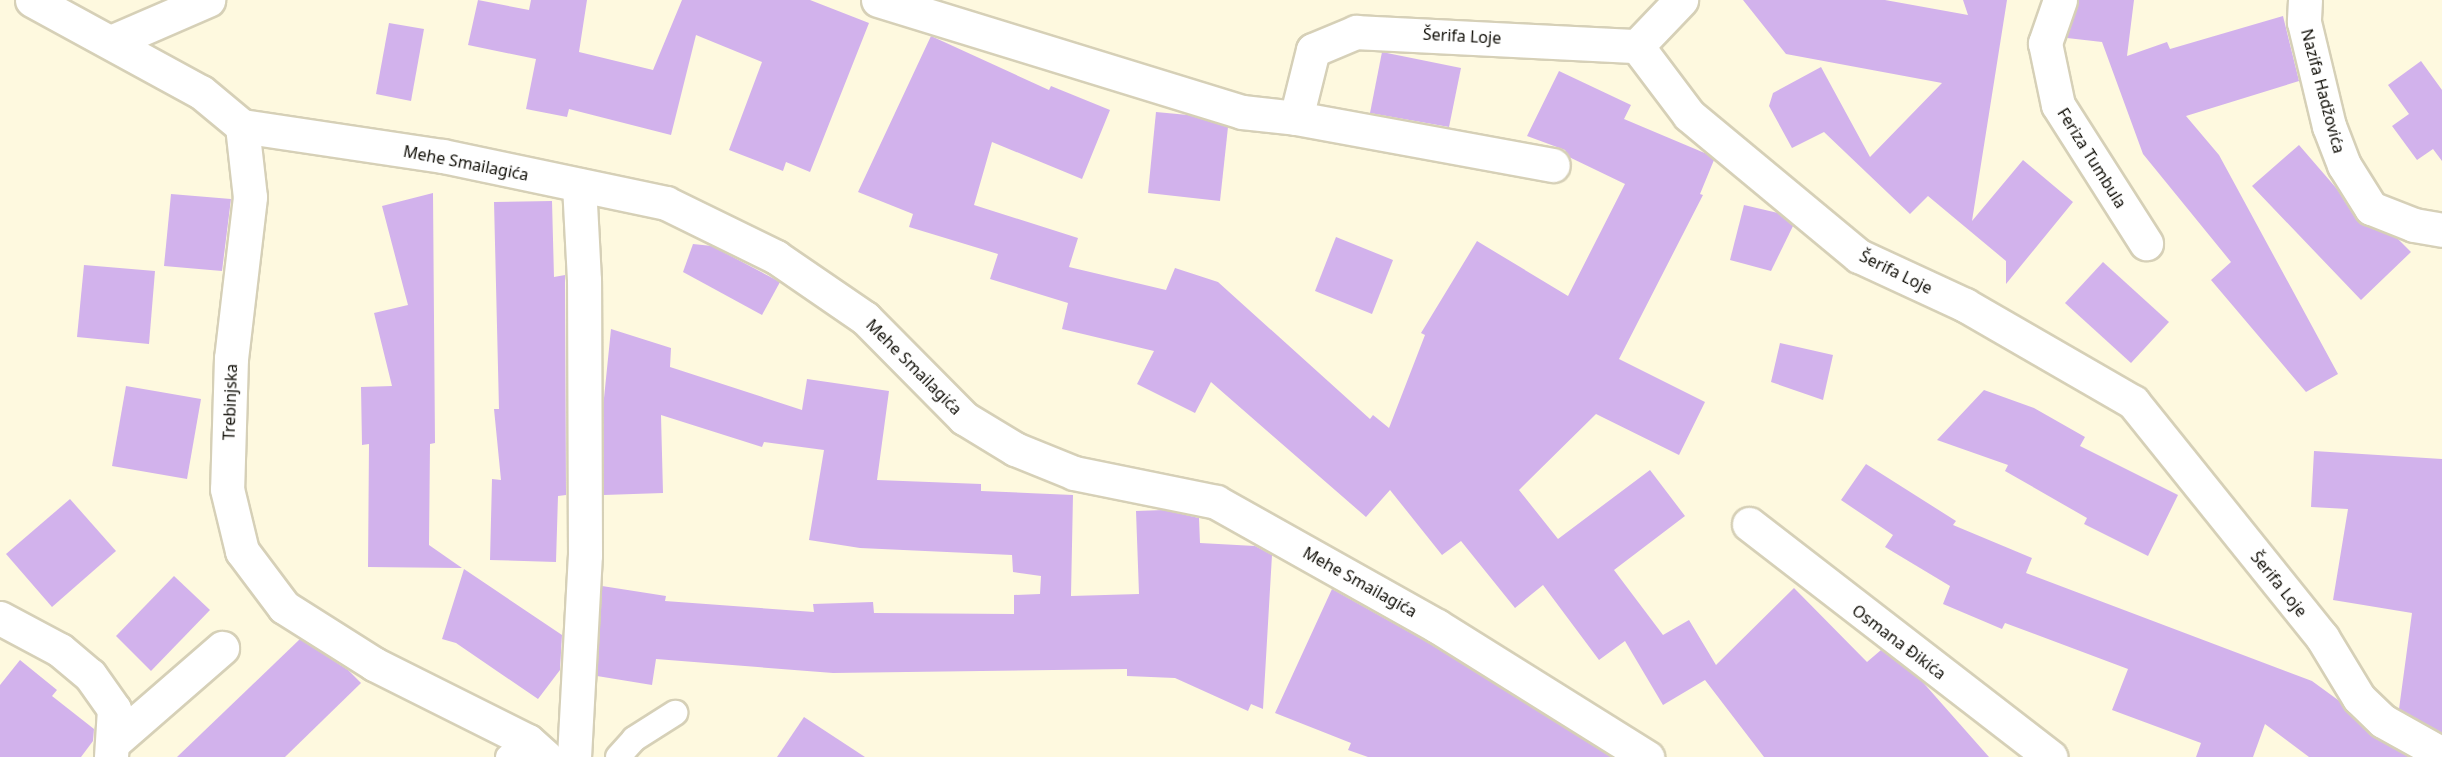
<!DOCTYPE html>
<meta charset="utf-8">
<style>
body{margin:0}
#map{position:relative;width:2442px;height:757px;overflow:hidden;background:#fef9df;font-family:"Noto Sans",sans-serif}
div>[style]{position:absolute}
.building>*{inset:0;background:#d2b2ec}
.roads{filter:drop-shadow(2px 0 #d6d0b7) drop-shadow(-2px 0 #d6d0b7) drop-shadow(0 2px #d6d0b7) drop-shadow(0 -2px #d6d0b7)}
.service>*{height:24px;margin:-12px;padding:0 12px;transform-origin:12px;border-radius:12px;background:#fff}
.minor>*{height:33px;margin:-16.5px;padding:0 16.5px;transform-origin:16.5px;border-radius:16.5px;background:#fff}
span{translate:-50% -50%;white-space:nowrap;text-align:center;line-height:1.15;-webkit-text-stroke:6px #fff;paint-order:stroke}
.street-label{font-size:16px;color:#0f0d06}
</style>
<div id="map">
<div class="building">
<i style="clip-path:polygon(478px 0,529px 10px,531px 0,587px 0,579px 52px,653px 70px,682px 0,810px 0,869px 23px,810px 172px,786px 162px,783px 171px,729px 150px,762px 62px,696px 35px,671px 135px,569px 109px,567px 117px,526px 109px,536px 59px,468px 45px)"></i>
<i style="clip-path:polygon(1743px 0,1885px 0,1968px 15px,1963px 0,2007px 0,1972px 221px,2023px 160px,2073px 202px,2006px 284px,2006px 261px,1928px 196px,1910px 214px,1824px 132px,1792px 148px,1769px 106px,1773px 93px,1821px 67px,1870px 157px,1942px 83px,1786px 54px)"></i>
<i style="clip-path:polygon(2078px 0,2134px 0,2127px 56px,2167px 42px,2170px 49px,2283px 16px,2299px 81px,2186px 116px,2219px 155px,2338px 374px,2306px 392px,2211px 280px,2231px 262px,2143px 154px,2102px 42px,2067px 38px)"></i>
<i style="clip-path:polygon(389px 23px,424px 29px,411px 101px,376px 94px)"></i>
<i style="clip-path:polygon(931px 36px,1049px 90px,1051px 86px,1110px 110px,1082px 179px,992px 142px,974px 205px,1078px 238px,1069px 267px,1166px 290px,1175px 268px,1218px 282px,1370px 419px,1373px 415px,1389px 428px,1425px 335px,1421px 333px,1477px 241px,1568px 296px,1625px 184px,1569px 157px,1565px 150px,1527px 136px,1559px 71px,1631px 105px,1624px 119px,1707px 154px,1714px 160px,1700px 194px,1703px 195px,1619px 359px,1705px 402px,1679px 455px,1596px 414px,1519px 490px,1558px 539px,1650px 470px,1685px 516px,1614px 570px,1663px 635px,1689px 620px,1716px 665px,1794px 588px,1867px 662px,1881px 650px,1920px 679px,1989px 757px,1764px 757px,1705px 680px,1663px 705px,1625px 641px,1599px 660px,1543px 585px,1515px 608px,1461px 541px,1442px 555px,1390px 490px,1366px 517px,1211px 382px,1195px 413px,1137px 384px,1154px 351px,1062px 329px,1068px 303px,990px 279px,998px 254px,909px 227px,913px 214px,858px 192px)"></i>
<i style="clip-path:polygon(1382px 52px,1461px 68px,1449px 127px,1370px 113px)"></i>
<i style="clip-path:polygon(2421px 61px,2442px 90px,2442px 161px,2433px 149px,2417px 160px,2392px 126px,2409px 114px,2388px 85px)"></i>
<i style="clip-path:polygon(1156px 112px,1188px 115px,1228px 127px,1220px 201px,1148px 193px)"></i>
<i style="clip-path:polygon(2299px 145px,2337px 189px,2356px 219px,2397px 238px,2411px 252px,2361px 300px,2252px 186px)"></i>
<i style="clip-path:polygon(433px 193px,435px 443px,430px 444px,429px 545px,462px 568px,368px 567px,369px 444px,362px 445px,361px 387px,392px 386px,374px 313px,408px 305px,382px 206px)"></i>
<i style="clip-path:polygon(171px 194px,231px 199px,222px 271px,164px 266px)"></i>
<i style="clip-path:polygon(552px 201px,554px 277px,565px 275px,565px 281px,566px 495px,558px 496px,556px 562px,490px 560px,492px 479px,501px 480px,494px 409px,499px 409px,494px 202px)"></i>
<i style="clip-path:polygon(1744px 205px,1778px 213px,1793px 226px,1771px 271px,1730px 260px)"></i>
<i style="clip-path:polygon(1336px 237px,1393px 260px,1372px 314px,1315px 291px)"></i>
<i style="clip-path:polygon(693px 244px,712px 246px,780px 282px,762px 315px,683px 272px)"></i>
<i style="clip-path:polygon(2103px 262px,2169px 322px,2131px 363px,2065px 303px)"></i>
<i style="clip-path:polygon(84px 265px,155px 271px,149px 344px,77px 337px)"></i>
<i style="clip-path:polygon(611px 329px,671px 348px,670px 367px,802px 410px,807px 379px,889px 391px,877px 480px,981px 484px,981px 491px,1073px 495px,1071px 596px,1139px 594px,1136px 511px,1164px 510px,1199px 518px,1200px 543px,1255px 546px,1272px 555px,1263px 709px,1251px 704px,1248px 711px,1175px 678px,1127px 676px,1127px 669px,833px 673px,656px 659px,652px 685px,597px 676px,602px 586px,666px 596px,665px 601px,814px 612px,813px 604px,873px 602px,874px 613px,1014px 614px,1014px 595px,1040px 594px,1041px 576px,1013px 572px,1012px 555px,860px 548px,809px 540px,824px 450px,764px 442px,762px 447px,661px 415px,663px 493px,604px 495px,603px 408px)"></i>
<i style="clip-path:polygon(1780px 343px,1833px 355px,1823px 400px,1771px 382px)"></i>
<i style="clip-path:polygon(126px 386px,201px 399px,187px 479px,112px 466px)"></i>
<i style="clip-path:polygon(1984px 390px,2034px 408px,2085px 437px,2080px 446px,2178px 495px,2148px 556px,2084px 524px,2087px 518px,2005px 471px,2008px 465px,1937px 440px)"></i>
<i style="clip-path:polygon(2314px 451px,2442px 459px,2442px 733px,2399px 709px,2412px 613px,2333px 600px,2348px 509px,2311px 507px)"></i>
<i style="clip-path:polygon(1866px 464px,1956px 521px,1953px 525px,2032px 558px,2026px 573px,2312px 681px,2338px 700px,2370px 735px,2409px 757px,2309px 757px,2265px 724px,2253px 757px,2196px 757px,2201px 743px,2112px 710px,2128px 669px,2005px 623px,2002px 629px,1943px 604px,1950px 586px,1885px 547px,1893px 535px,1841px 500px)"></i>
<i style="clip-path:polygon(70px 499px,116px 551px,52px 607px,6px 554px)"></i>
<i style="clip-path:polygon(464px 569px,562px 635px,560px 670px,538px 699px,456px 643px,442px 639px)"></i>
<i style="clip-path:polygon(174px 576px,210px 610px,151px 671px,116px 636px)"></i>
<i style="clip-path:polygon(1332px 589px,1427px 642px,1612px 757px,1368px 757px,1348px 750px,1351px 743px,1275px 713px)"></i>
<i style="clip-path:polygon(300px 639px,348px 670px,361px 683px,285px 757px,177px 757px)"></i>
<i style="clip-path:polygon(20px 660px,57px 690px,52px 696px,94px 729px,93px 741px,81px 757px,0 757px,0 685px)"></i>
<i style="clip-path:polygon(804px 717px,865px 757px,777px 757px)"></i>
</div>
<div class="roads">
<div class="service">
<i style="left:508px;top:757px;width:26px;rotate:-39deg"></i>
<i style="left:618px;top:757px;width:24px;rotate:-48deg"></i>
<i style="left:634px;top:739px;width:49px;rotate:-32.4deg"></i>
</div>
<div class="minor">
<i style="left:32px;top:0;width:192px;rotate:28.6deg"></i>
<i style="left:201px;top:92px;width:53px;rotate:39.7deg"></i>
<i style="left:242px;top:126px;width:71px;rotate:83.6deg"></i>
<i style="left:250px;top:197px;width:162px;rotate:96.7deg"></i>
<i style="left:231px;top:358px;width:131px;rotate:91.7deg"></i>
<i style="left:227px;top:489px;width:64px;rotate:76.4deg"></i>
<i style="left:242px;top:551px;width:70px;rotate:53.1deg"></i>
<i style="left:284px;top:607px;width:107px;rotate:32.3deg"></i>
<i style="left:374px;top:664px;width:172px;rotate:26.6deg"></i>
<i style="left:528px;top:741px;width:24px;rotate:42deg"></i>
<i style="left:878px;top:0;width:381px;rotate:17.1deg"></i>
<i style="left:1242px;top:112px;width:54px;rotate:6.3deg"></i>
<i style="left:1296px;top:118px;width:70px;rotate:-76deg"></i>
<i style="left:1313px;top:50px;width:47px;rotate:-22.7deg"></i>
<i style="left:1356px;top:32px;width:281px;rotate:2.9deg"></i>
<i style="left:1637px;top:46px;width:86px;rotate:53deg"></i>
<i style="left:1689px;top:115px;width:221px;rotate:39.7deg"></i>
<i style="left:1859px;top:256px;width:117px;rotate:24.8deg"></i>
<i style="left:1965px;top:305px;width:194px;rotate:30deg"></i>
<i style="left:2133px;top:402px;width:302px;rotate:51.2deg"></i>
<i style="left:2322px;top:637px;width:71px;rotate:58.8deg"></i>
<i style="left:2359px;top:698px;width:33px;rotate:44deg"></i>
<i style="left:2383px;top:721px;width:68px;rotate:29.2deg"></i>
<i style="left:2060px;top:0;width:46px;rotate:109.2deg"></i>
<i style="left:2045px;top:43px;width:63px;rotate:78.2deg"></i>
<i style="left:2058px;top:105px;width:164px;rotate:57.5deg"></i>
<i style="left:2305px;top:0;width:22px;rotate:93deg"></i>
<i style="left:2304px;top:22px;width:107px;rotate:76.5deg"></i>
<i style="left:2329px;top:126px;width:42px;rotate:69deg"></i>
<i style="left:2344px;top:165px;width:51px;rotate:57.9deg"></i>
<i style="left:2371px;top:208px;width:46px;rotate:21.6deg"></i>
<i style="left:2414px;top:225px;width:28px;rotate:10deg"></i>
<i style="left:111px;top:42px;width:106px;rotate:-23.4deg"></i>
<i style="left:1637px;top:46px;width:64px;rotate:-46.3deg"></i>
<i style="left:1296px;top:118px;width:261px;rotate:10.4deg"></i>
<i style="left:242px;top:126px;width:203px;rotate:8.5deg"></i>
<i style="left:443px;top:156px;width:228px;rotate:11.9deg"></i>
<i style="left:666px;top:203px;width:123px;rotate:26.1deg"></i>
<i style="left:776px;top:257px;width:108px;rotate:34.4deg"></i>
<i style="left:865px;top:318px;width:141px;rotate:45.3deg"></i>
<i style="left:964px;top:418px;width:60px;rotate:31.3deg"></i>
<i style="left:1015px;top:449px;width:64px;rotate:22.1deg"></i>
<i style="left:1074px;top:473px;width:145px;rotate:11.5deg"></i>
<i style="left:1216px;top:502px;width:253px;rotate:29.3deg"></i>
<i style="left:1437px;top:626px;width:248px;rotate:32deg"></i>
<i style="left:1749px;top:524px;width:381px;rotate:37.7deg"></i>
<i style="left:0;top:618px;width:68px;rotate:28.1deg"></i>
<i style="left:60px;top:650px;width:39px;rotate:40deg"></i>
<i style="left:90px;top:675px;width:42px;rotate:54.8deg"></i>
<i style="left:114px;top:709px;width:48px;rotate:93.6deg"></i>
<i style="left:115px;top:741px;width:142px;rotate:-41deg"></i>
<i style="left:574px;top:757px;width:202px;rotate:-86.9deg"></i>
<i style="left:585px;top:555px;width:275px;rotate:-90.2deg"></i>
<i style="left:584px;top:280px;width:95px;rotate:-93deg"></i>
</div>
</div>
<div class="street-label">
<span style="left:1462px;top:36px;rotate:3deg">Šerifa Loje</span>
<span style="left:2323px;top:91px;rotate:75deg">Nazifa Hadžovića</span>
<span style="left:2092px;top:158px;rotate:58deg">Feriza Tumbula</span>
<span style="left:466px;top:163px;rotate:11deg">Mehe Smailagića</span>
<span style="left:1896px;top:272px;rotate:26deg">Šerifa Loje</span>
<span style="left:914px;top:367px;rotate:45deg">Mehe Smailagića</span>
<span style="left:230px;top:402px;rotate:-88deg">Trebinjska</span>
<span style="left:1360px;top:582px;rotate:29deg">Mehe Smailagića</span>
<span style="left:2279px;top:584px;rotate:51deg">Šerifa Loje</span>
<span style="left:1899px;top:642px;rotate:37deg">Osmana Đikića</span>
</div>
</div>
